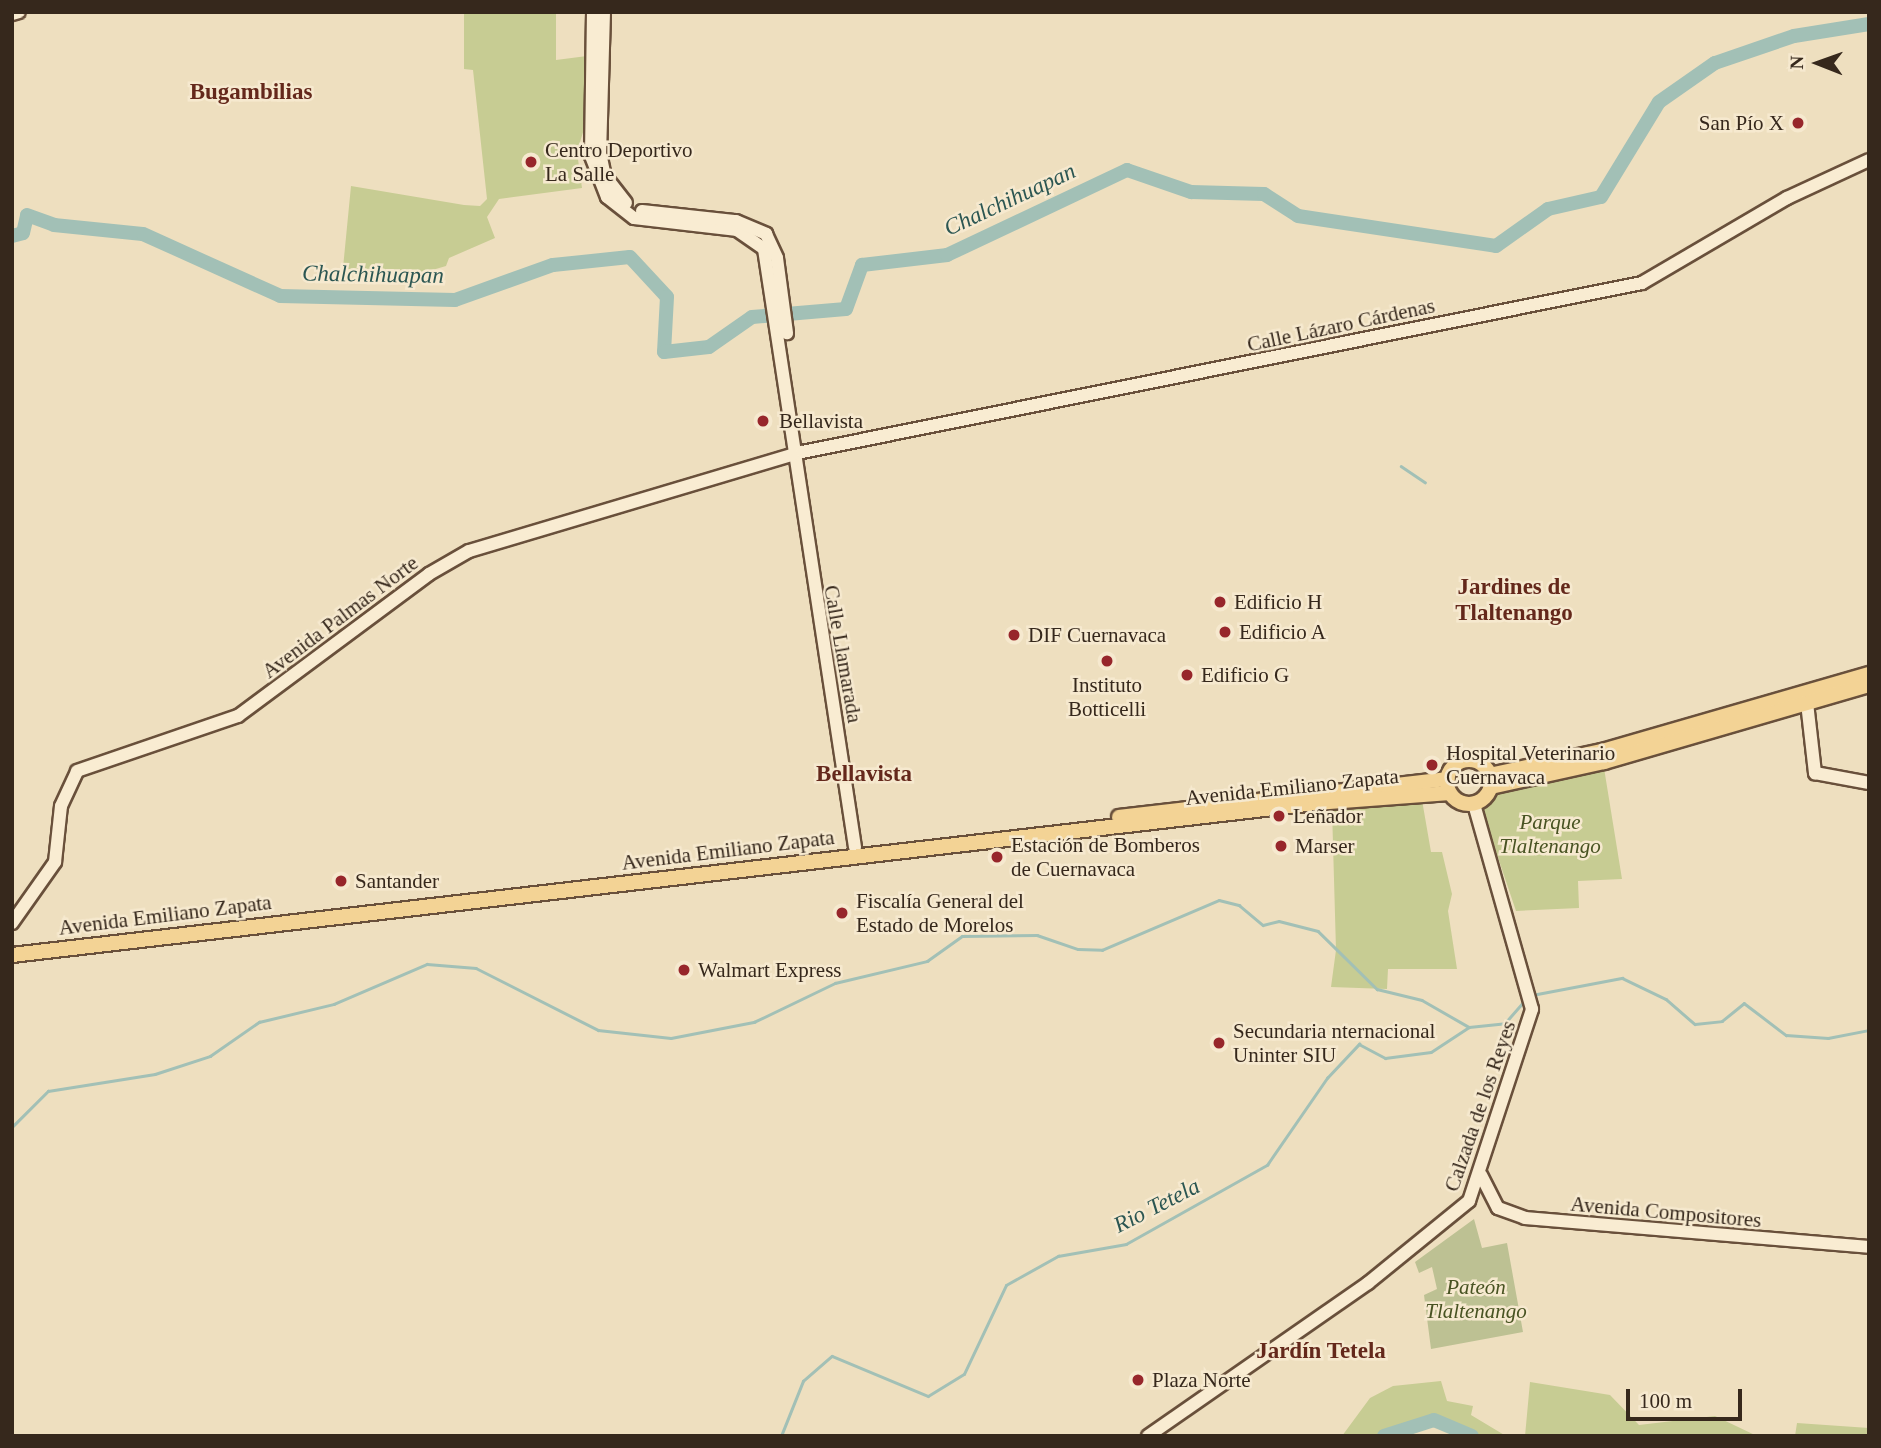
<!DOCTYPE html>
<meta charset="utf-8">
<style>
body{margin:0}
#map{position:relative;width:1881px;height:1448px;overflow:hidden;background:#eedfbf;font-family:Georgia,serif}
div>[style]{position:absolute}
.green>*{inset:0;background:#c7cc93}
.cemetery>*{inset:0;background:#bdc193}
.stream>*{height:2.5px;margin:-1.25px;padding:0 1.25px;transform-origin:1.25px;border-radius:1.25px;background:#a2c0b6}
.river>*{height:14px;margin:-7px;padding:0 7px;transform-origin:7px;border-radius:7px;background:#a2c0b6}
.roads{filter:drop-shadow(2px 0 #69503b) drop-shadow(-2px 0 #69503b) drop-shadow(0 2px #69503b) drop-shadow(0 -2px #69503b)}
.secondary>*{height:12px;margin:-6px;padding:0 6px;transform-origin:6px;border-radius:6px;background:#f9ecd2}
.primary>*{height:14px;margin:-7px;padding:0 7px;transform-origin:7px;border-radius:7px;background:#f3d395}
.primary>.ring{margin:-7px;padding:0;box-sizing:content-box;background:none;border:14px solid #f3d395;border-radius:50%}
.dots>*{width:19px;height:19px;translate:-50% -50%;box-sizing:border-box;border:4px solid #f6e9cf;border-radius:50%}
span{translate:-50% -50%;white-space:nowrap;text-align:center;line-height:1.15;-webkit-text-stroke:5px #f6e9cf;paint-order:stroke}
.poi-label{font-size:21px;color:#36281c}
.right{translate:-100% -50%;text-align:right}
.left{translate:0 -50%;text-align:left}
.street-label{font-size:21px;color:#36281c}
.park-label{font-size:21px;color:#485322;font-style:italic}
.neighbourhood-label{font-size:23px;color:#64281b;font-weight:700}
.water-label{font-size:23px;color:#2b5652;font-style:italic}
.frame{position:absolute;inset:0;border:14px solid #36281c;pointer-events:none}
.north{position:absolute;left:1783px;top:28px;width:70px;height:70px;-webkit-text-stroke:5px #f6e9cf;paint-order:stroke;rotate:271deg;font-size:19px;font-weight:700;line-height:28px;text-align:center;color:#36281c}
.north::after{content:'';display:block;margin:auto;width:24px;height:32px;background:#36281c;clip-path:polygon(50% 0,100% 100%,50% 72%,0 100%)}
.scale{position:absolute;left:1626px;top:1389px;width:116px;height:32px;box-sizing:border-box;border:4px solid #36281c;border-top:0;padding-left:9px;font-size:21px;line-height:24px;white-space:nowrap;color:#36281c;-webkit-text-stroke:5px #f6e9cf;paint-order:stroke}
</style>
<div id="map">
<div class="green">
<i style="clip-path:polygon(464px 12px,556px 12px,556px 60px,587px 56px,587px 119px,577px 152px,582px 188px,499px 199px,487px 217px,495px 238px,449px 258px,446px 266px,405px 278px,343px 268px,351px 186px,464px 205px,480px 206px,487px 199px,473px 70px,464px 69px)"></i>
<i style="clip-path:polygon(1604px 768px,1622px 879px,1578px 881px,1579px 908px,1516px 911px,1481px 807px,1494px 791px)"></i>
<i style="clip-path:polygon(1422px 800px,1431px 852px,1442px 852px,1452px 894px,1448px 911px,1457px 969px,1388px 969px,1387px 989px,1331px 987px,1336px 950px,1332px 809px)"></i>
<i style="clip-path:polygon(1441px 1381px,1447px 1401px,1473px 1406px,1471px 1415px,1506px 1436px,1460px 1436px,1435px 1426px,1406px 1436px,1342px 1436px,1370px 1398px,1393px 1386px)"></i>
<i style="clip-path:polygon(1530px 1382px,1610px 1395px,1639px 1425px,1715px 1416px,1757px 1436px,1525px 1436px)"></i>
<i style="clip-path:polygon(1797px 1423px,1869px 1428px,1869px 1436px,1795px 1436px)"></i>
</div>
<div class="cemetery">
<i style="clip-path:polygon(1474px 1219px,1482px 1248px,1507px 1243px,1523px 1332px,1431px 1349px,1424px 1295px,1437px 1289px,1432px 1267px,1419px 1273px,1415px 1262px)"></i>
</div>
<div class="stream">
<i style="left:1401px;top:466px;width:29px;rotate:34deg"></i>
<i style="left:1532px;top:995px;width:92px;rotate:-10.7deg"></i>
<i style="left:1622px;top:978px;width:49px;rotate:25.5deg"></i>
<i style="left:1666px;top:999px;width:38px;rotate:41deg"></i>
<i style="left:1695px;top:1024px;width:27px;rotate:-6deg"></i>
<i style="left:1722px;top:1021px;width:28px;rotate:-39deg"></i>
<i style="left:1744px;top:1003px;width:53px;rotate:37.3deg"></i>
<i style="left:1786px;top:1035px;width:42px;rotate:4.1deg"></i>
<i style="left:1828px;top:1038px;width:42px;rotate:-11deg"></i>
<i style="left:12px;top:1127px;width:51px;rotate:-45deg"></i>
<i style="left:48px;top:1091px;width:108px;rotate:-9deg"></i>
<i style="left:155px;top:1074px;width:58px;rotate:-18.1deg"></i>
<i style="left:210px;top:1056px;width:60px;rotate:-34.8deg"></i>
<i style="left:259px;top:1022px;width:77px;rotate:-13.5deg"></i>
<i style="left:334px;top:1004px;width:101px;rotate:-23.3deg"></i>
<i style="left:427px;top:964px;width:49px;rotate:4.7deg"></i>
<i style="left:476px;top:968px;width:137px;rotate:26.9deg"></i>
<i style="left:598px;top:1030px;width:73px;rotate:6.3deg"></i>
<i style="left:671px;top:1038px;width:85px;rotate:-10.9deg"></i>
<i style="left:754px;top:1022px;width:90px;rotate:-25.7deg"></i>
<i style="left:835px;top:983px;width:95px;rotate:-13.4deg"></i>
<i style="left:927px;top:961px;width:43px;rotate:-35.5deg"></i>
<i style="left:962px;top:936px;width:75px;rotate:-0.8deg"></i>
<i style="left:1037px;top:935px;width:43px;rotate:18.9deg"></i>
<i style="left:1078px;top:949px;width:24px;rotate:2deg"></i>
<i style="left:1102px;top:950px;width:127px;rotate:-23.1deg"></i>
<i style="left:1219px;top:900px;width:21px;rotate:14deg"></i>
<i style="left:1239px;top:905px;width:31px;rotate:40deg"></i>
<i style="left:1263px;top:925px;width:16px;rotate:-14deg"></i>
<i style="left:1279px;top:921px;width:40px;rotate:14.4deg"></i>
<i style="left:1318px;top:931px;width:83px;rotate:44.5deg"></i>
<i style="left:1377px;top:989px;width:46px;rotate:13.7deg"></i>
<i style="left:1422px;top:1000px;width:54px;rotate:29.9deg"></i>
<i style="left:1469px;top:1027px;width:36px;rotate:-6deg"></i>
<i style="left:1505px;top:1023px;width:29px;rotate:-49deg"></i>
<i style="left:781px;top:1436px;width:59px;rotate:-68.2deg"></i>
<i style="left:803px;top:1381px;width:38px;rotate:-41deg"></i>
<i style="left:832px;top:1356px;width:104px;rotate:22.6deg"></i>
<i style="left:928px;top:1396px;width:42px;rotate:-31.4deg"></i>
<i style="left:964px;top:1374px;width:98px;rotate:-64.7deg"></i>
<i style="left:1006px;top:1285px;width:60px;rotate:-29.1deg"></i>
<i style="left:1058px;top:1256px;width:69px;rotate:-10deg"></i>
<i style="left:1126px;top:1244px;width:162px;rotate:-29.3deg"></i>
<i style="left:1267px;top:1165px;width:106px;rotate:-55.4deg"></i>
<i style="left:1327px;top:1078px;width:47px;rotate:-46.7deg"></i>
<i style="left:1359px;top:1044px;width:30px;rotate:28deg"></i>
<i style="left:1385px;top:1058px;width:46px;rotate:-7.4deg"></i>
<i style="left:1431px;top:1052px;width:45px;rotate:-33.3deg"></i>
</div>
<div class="river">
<i style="left:12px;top:236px;width:11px;rotate:-15deg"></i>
<i style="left:23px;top:233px;width:18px;rotate:-77deg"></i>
<i style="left:27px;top:215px;width:29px;rotate:20deg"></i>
<i style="left:54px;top:225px;width:89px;rotate:5.8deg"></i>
<i style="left:143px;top:234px;width:150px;rotate:24.3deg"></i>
<i style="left:280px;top:296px;width:175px;rotate:1.3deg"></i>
<i style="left:455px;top:300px;width:104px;rotate:-19.7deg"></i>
<i style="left:553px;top:265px;width:77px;rotate:-5.9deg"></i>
<i style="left:630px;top:257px;width:54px;rotate:47.2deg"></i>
<i style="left:667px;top:297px;width:55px;rotate:93.1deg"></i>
<i style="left:664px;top:352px;width:45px;rotate:-6.3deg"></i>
<i style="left:709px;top:347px;width:52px;rotate:-34.9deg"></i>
<i style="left:752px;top:317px;width:94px;rotate:-4.9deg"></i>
<i style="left:846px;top:309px;width:47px;rotate:-70deg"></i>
<i style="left:862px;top:265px;width:86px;rotate:-6.7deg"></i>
<i style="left:947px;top:255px;width:199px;rotate:-25.3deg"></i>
<i style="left:1127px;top:170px;width:68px;rotate:19deg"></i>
<i style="left:1191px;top:192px;width:73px;rotate:1.6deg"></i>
<i style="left:1264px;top:194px;width:40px;rotate:32.9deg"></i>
<i style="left:1298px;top:216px;width:200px;rotate:8.6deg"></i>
<i style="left:1496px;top:246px;width:64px;rotate:-35.4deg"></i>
<i style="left:1548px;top:209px;width:54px;rotate:-12.8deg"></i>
<i style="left:1601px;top:197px;width:111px;rotate:-58.6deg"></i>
<i style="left:1659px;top:102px;width:68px;rotate:-34.9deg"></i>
<i style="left:1715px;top:63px;width:83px;rotate:-18.9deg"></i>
<i style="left:1794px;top:36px;width:76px;rotate:-9.1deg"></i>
<i style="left:1384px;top:1436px;width:52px;rotate:-17.7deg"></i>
<i style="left:1434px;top:1420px;width:41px;rotate:22.8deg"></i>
</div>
<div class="roads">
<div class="secondary">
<i style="left:593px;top:12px;width:144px;rotate:90.8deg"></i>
<i style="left:591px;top:156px;width:44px;rotate:68.7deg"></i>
<i style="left:607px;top:197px;width:34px;rotate:38deg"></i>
<i style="left:634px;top:218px;width:104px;rotate:6.6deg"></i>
<i style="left:737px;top:230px;width:33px;rotate:35deg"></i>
<i style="left:764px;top:249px;width:605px;rotate:81.35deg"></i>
<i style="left:604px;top:12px;width:141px;rotate:91.6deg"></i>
<i style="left:600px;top:153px;width:24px;rotate:78deg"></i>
<i style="left:605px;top:176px;width:34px;rotate:52deg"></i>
<i style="left:12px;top:14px;width:7px;rotate:-16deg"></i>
<i style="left:642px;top:211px;width:95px;rotate:6.1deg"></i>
<i style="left:736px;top:221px;width:33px;rotate:23deg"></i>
<i style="left:766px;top:234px;width:26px;rotate:65deg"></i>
<i style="left:777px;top:258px;width:76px;rotate:82.4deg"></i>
<i style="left:1806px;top:694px;width:80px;rotate:83.5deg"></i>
<i style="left:1815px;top:773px;width:55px;rotate:10.5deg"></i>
<i style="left:12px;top:923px;width:75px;rotate:-54.8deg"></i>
<i style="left:55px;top:862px;width:56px;rotate:-83.9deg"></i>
<i style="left:61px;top:806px;width:38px;rotate:-65deg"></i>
<i style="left:77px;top:771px;width:170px;rotate:-18.9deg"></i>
<i style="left:238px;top:716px;width:238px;rotate:-36.6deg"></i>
<i style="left:429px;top:574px;width:46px;rotate:-29.9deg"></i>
<i style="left:469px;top:551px;width:347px;rotate:-16.6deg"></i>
<i style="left:802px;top:452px;width:857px;rotate:-11.38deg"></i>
<i style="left:1642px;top:283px;width:168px;rotate:-30.4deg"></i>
<i style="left:1787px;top:198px;width:90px;rotate:-24.9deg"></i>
<i style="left:1481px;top:1175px;width:37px;rotate:63deg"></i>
<i style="left:1498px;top:1208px;width:29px;rotate:20deg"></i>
<i style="left:1525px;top:1218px;width:345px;rotate:4.8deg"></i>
<i style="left:1148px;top:1436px;width:268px;rotate:-34.8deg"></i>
<i style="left:1368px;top:1283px;width:130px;rotate:-39.1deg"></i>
<i style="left:1469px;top:1201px;width:202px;rotate:-71.8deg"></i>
<i style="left:1532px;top:1009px;width:213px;rotate:-105.8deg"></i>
</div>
<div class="primary">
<i class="ring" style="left:1447px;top:760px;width:30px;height:30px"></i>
<i style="left:1490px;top:775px;width:115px;rotate:-12.1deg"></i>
<i style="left:1602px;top:751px;width:278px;rotate:-16.1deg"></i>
<i style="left:1491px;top:787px;width:116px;rotate:-12.5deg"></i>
<i style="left:1604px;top:762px;width:276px;rotate:-16.2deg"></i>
<i style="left:1119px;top:817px;width:331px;rotate:-6.6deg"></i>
<i style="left:12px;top:955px;width:1313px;rotate:-6.65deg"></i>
<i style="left:1316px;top:803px;width:134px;rotate:-4.3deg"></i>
</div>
</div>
<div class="dots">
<i style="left:1798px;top:123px;background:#97262b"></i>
<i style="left:531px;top:162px;background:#97262b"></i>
<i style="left:763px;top:421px;background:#97262b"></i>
<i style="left:1220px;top:602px;background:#97262b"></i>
<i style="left:1225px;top:632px;background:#97262b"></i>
<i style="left:1014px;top:635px;background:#97262b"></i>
<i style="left:1107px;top:661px;background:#97262b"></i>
<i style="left:1187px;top:675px;background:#97262b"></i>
<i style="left:1432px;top:765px;background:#97262b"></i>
<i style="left:1279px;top:816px;background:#97262b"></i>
<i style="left:1281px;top:846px;background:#97262b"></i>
<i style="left:997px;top:857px;background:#97262b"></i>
<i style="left:341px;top:881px;background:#97262b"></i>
<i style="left:842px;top:913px;background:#97262b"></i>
<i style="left:684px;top:970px;background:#97262b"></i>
<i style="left:1219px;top:1043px;background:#97262b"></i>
<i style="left:1138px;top:1380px;background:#97262b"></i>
</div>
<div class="poi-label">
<span class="right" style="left:1784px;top:123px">San Pío X</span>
<span class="left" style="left:545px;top:162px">Centro Deportivo<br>La Salle</span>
<span class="left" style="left:779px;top:421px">Bellavista</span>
<span class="left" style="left:1234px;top:602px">Edificio H</span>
<span class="left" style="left:1239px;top:632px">Edificio A</span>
<span class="left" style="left:1028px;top:635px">DIF Cuernavaca</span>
<span class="left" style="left:1201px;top:675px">Edificio G</span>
<span style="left:1107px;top:697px">Instituto<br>Botticelli</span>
<span class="left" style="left:1446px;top:765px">Hospital Veterinario<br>Cuernavaca</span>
<span class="left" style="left:1293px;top:816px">Leñador</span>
<span class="left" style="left:1011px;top:857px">Estación de Bomberos<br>de Cuernavaca</span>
<span class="left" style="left:1295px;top:846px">Marser</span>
<span class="left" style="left:355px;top:881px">Santander</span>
<span class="left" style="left:856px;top:913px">Fiscalía General del<br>Estado de Morelos</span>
<span class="left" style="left:698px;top:970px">Walmart Express</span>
<span class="left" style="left:1233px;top:1043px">Secundaria nternacional<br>Uninter SIU</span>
<span class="left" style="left:1152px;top:1380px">Plaza Norte</span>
</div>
<div class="street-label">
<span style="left:1341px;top:325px;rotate:-12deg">Calle Lázaro Cárdenas</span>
<span style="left:340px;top:617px;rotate:-37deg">Avenida Palmas Norte</span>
<span style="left:843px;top:654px;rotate:80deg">Calle Llamarada</span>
<span style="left:1292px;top:787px;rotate:-6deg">Avenida Emiliano Zapata</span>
<span style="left:728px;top:850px;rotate:-7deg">Avenida Emiliano Zapata</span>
<span style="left:165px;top:915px;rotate:-7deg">Avenida Emiliano Zapata</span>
<span style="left:1480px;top:1106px;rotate:-71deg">Calzada de los Reyes</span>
<span style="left:1666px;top:1212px;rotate:5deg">Avenida Compositores</span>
</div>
<div class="park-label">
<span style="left:1550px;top:834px">Parque<br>Tlaltenango</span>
<span style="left:1476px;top:1299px">Pateón<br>Tlaltenango</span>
</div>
<div class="neighbourhood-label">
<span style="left:251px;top:92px">Bugambilias</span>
<span style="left:1514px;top:600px">Jardines de<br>Tlaltenango</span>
<span style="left:864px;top:774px">Bellavista</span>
<span style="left:1321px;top:1351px">Jardín Tetela</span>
</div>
<div class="water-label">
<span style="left:1010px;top:200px;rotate:-25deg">Chalchihuapan</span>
<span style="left:373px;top:275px;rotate:1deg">Chalchihuapan</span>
<span style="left:1157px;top:1206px;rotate:-27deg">Rio Tetela</span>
</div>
<div class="frame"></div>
<div class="north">N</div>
<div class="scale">100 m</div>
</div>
